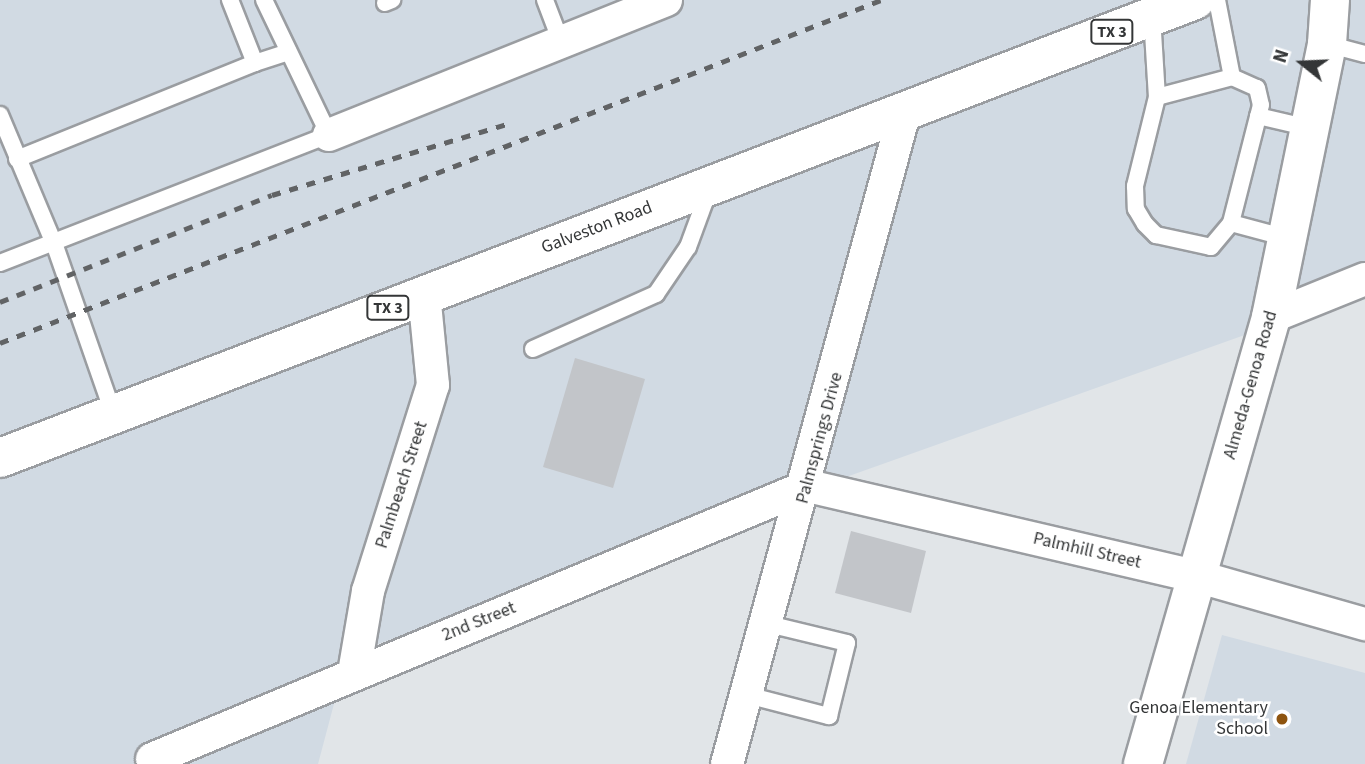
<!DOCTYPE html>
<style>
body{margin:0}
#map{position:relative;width:1365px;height:764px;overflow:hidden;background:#e1e5e8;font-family:"Source Sans 3",sans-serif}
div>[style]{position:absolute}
.built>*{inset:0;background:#d1dae3}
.building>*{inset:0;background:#c2c5c9}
.roads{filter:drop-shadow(2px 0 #9a9da1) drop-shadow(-2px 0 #9a9da1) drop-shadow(0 2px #9a9da1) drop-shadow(0 -2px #9a9da1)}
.service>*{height:16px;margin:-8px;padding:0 8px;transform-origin:8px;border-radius:8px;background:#fff}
.minor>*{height:32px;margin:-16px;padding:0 16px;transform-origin:16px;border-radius:16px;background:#fff}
.tertiary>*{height:38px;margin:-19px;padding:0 19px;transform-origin:19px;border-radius:19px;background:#fff}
.primary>*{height:38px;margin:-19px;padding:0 19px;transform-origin:19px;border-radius:19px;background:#fff}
.rail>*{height:5px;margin-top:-2.5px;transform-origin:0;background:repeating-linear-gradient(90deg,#616365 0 9px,transparent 0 18px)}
.dots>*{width:19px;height:19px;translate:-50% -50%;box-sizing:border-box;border:4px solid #fff;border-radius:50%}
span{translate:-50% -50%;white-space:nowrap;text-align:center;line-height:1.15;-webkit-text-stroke:5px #fff;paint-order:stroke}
.shield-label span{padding:2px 5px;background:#fff;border:2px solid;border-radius:5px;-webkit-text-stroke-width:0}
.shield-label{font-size:16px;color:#343637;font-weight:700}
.street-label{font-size:18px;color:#343637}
.poi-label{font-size:18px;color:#343637}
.right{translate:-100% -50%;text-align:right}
.north{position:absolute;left:1267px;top:28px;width:70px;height:70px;-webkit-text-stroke:5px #fff;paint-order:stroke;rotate:288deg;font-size:19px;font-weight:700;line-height:28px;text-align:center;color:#343637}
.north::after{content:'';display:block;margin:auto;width:24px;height:32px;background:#343637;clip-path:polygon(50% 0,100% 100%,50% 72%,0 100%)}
</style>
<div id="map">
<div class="built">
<i style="clip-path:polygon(0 0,1365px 0,1365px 292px,347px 655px,318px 764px,0 764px)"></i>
<i style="clip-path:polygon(1222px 635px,1365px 673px,1365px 764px,1186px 764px)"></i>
</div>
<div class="building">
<i style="clip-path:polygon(575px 358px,645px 379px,613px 488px,543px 467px)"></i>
<i style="clip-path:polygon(851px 531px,926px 551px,911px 613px,835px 593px)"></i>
</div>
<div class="roads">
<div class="service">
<i style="left:545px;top:0;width:45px;rotate:69.1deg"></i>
<i style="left:1217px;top:0;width:78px;rotate:79deg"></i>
<i style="left:385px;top:3px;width:8px;rotate:-23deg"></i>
<i style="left:1152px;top:16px;width:81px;rotate:86.5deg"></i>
<i style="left:1157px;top:97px;width:92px;rotate:103.9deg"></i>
<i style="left:1135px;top:186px;width:23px;rotate:88deg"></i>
<i style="left:1136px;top:209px;width:17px;rotate:59deg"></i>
<i style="left:1145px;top:224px;width:16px;rotate:45deg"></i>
<i style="left:1156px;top:235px;width:56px;rotate:12.3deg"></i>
<i style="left:1211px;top:247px;width:31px;rotate:-50deg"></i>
<i style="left:1231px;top:223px;width:58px;rotate:15deg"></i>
<i style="left:1327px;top:44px;width:39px;rotate:15deg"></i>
<i style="left:255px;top:63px;width:35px;rotate:-18deg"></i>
<i style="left:1157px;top:97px;width:78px;rotate:-14.9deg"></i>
<i style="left:1232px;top:77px;width:27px;rotate:24deg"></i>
<i style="left:1257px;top:88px;width:17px;rotate:77deg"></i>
<i style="left:1261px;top:105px;width:122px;rotate:104.3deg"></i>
<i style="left:0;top:115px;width:142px;rotate:67.2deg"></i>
<i style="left:55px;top:246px;width:174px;rotate:70.8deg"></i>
<i style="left:1258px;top:116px;width:53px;rotate:13deg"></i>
<i style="left:17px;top:159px;width:257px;rotate:-22deg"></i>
<i style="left:255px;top:63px;width:68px;rotate:-111.6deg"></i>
<i style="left:0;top:263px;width:353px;rotate:-21.3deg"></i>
<i style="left:329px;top:135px;width:150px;rotate:-115.7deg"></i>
<i style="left:533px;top:349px;width:135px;rotate:-24.1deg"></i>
<i style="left:656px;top:294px;width:57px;rotate:-55.8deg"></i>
<i style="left:688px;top:247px;width:61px;rotate:-69.8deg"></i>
<i style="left:747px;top:695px;width:85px;rotate:14.4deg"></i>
<i style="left:829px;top:716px;width:75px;rotate:-76.1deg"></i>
<i style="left:847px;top:643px;width:81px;rotate:-166.5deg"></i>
</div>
<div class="minor">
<i style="left:329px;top:135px;width:363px;rotate:-21.8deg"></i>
<i style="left:1271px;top:317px;width:101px;rotate:-22deg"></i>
<i style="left:808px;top:486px;width:398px;rotate:13.1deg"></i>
<i style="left:1196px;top:576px;width:176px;rotate:15.9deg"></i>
<i style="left:354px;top:673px;width:83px;rotate:-80.3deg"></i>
<i style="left:368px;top:591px;width:216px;rotate:-72.5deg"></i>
<i style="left:433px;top:385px;width:91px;rotate:-95.6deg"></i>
<i style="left:152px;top:759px;width:711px;rotate:-22.6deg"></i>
<i style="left:727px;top:764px;width:678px;rotate:-74.77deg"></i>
</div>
<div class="tertiary">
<i style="left:1143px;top:764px;width:465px;rotate:-74deg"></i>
<i style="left:1271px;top:317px;width:279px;rotate:-78.4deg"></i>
<i style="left:1327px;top:44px;width:44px;rotate:-86.1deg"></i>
</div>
<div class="primary">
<i style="left:0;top:458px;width:1280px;rotate:-20.97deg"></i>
</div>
</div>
<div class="rail">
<i style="left:0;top:302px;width:292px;rotate:-21.5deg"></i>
<i style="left:272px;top:195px;width:245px;rotate:-16.8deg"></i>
<i style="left:0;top:343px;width:945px;rotate:-21.27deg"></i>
</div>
<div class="dots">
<i style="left:1282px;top:719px;background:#8e540f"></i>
</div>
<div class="shield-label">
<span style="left:1112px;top:32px">TX 3</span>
<span style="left:388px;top:308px">TX 3</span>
</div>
<div class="street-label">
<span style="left:597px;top:228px;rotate:-21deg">Galveston Road</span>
<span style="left:1251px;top:385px;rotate:-74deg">Almeda-Genoa Road</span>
<span style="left:820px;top:438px;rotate:-75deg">Palmsprings Drive</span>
<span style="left:402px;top:485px;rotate:-72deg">Palmbeach Street</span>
<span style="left:1087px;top:551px;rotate:13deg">Palmhill Street</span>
<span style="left:479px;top:622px;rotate:-22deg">2nd Street</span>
</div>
<div class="poi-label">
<span class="right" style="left:1268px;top:719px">Genoa Elementary<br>School</span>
</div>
<div class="north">N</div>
</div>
